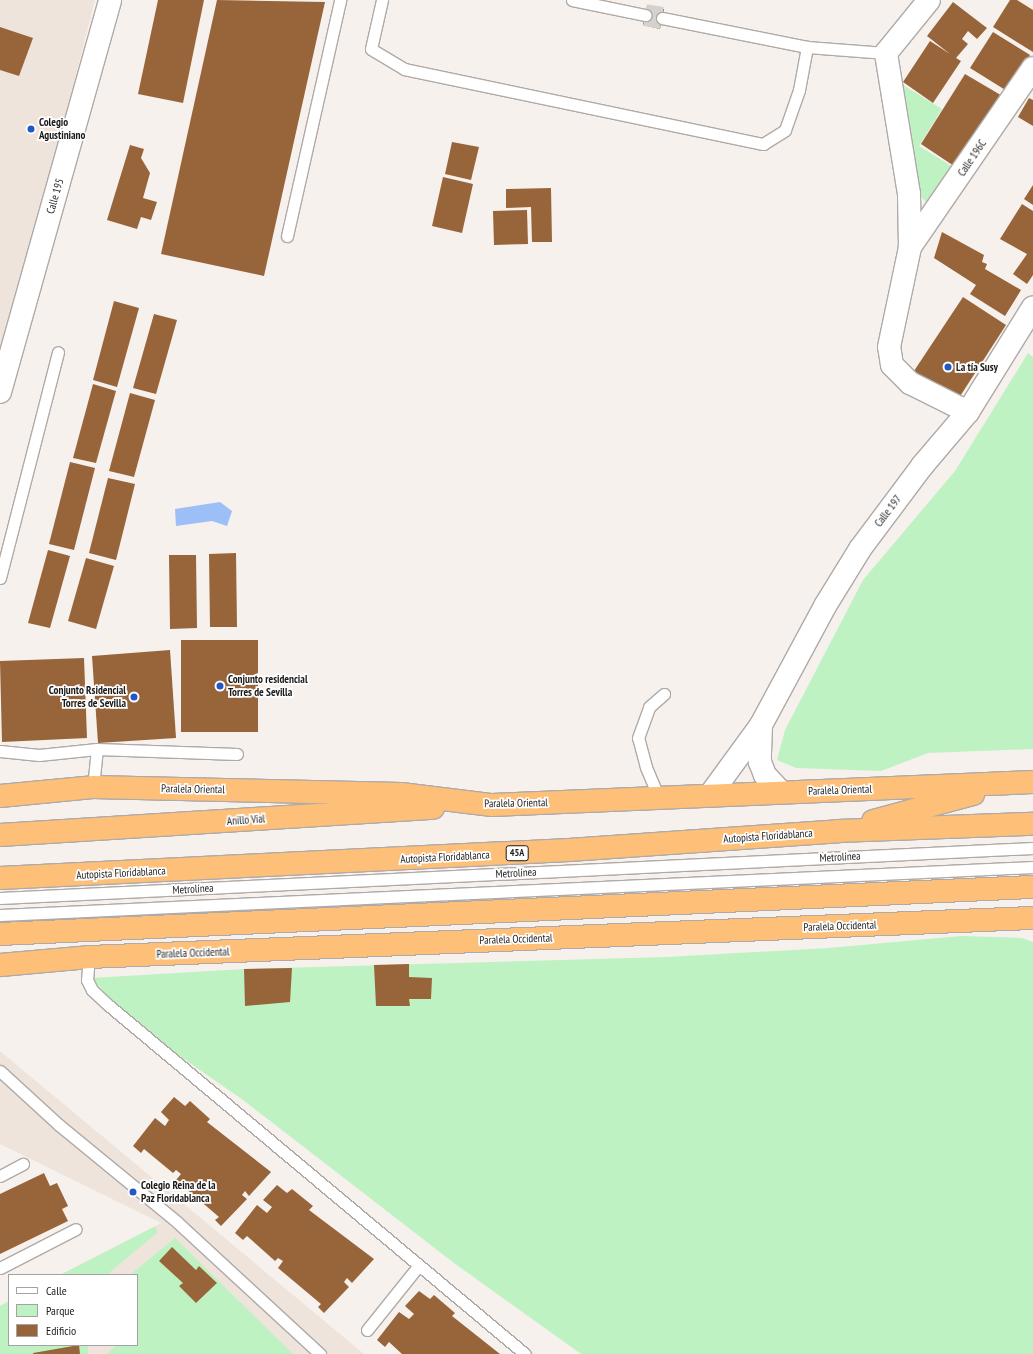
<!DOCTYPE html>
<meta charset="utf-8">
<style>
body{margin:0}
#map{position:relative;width:1033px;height:1354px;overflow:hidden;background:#f6f1ed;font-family:"PT Sans Narrow",sans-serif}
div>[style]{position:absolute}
.built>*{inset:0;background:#efe4db}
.green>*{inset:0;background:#bff2c2}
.water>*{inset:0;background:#9cbff7}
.building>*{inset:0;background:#98653a}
.minor-tunnel>*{height:22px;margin-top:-11px;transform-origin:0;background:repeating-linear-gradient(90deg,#d5d1cd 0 22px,transparent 0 33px)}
.roads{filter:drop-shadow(1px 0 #afaaa7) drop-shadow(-1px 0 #afaaa7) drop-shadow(0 1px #afaaa7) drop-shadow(0 -1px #afaaa7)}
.service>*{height:11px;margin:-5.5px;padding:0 5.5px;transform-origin:5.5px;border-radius:5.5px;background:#fff}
.minor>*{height:22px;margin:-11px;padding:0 11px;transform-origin:11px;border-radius:11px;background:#fff}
.trunk>*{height:22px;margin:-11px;padding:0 11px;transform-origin:11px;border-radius:11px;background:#fec078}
.dots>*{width:11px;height:11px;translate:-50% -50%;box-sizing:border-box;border:2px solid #fff;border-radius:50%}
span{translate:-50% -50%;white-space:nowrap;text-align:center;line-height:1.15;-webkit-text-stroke:3.5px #fff;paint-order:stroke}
.shield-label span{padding:1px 3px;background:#fff;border:1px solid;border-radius:3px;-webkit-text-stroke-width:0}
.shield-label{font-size:10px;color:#1c1a19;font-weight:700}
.poi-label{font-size:11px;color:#1c1a19;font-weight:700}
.left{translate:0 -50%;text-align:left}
.right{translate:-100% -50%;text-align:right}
.street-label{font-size:11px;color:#1c1a19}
.legend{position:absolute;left:8px;top:1274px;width:130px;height:72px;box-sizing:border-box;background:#fff;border:1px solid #a4a3a3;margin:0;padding:5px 7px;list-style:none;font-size:12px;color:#1c1a19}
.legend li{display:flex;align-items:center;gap:8px;height:20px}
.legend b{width:20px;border:1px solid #a4a3a3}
</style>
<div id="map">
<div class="built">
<i style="clip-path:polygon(0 0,95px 0,30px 258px,0 353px)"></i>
<i style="clip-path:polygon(0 1051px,364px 1354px,0 1354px,0 1306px,9px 1301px,9px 1345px,137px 1345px,137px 1275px,60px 1275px,161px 1223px,0 1144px)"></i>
</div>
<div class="green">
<i style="clip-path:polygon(903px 85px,942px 109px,919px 146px,966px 175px,938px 217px,911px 184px)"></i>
<i style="clip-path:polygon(1028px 353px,1033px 357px,1033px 749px,928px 753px,881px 771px,796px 768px,777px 760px,785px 730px,863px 580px,955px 471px)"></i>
<i style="clip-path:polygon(961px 936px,1022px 938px,1033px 942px,1033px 1354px,581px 1354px,454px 1263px,243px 1100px,164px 1045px,124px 1012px,91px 978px,244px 969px,667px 957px,829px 948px)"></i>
<i style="clip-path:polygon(156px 1226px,157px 1233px,110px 1272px,110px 1275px,60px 1275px)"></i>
<i style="clip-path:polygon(175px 1238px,293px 1354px,107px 1354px,116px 1345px,137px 1345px,137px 1275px,130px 1275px)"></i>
<i style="clip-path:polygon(9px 1301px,9px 1345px,88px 1345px,88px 1354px,0 1354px,0 1306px)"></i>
</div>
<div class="water">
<i style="clip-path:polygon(220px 502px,232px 511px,227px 526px,212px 521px,176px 526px,175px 509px)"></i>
</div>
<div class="building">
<i style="clip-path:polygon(158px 0,204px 0,183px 103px,138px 94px)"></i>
<i style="clip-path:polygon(217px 0,325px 2px,264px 276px,161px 254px)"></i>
<i style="clip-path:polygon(1010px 0,1017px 0,1033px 10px,1033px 52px,993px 27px)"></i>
<i style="clip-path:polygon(953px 2px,987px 28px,977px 39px,968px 31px,962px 39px,968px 44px,956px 58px,961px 61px,933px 103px,903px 82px,930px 41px,950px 54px,927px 36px)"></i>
<i style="clip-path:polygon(647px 6px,664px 9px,660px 29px,643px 25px)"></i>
<i style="clip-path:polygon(0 27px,33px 38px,19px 76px,0 70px)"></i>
<i style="clip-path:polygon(993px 32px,1030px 55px,1007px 91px,970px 68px)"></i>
<i style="clip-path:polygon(965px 74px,1004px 97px,960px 170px,921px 144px)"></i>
<i style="clip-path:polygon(1029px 98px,1033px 100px,1033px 126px,1018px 117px)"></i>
<i style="clip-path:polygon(452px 142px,479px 147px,471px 180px,445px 174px)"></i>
<i style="clip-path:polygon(130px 145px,144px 149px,141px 158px,150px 173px,143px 198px,157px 202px,151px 220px,141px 217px,137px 229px,107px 220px)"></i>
<i style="clip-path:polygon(443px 177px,473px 184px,462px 233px,432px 226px)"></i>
<i style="clip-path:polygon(1033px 185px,1033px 205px,1024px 199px)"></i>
<i style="clip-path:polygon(551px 188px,552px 242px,532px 242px,531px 207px,506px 208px,506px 189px)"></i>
<i style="clip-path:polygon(1022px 204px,1033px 211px,1033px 275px,1027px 284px,1013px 274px,1027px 254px,1000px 239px)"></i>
<i style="clip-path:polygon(527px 210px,528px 244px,494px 245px,493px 211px)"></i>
<i style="clip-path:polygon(942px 232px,984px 255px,982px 262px,987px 264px,985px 269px,1021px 290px,1005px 316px,970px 294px,976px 285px,934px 258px)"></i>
<i style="clip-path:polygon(963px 297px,1006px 325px,957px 401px,912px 374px)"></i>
<i style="clip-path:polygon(114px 301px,139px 308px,117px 387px,93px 380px)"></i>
<i style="clip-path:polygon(154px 314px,177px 320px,156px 394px,133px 388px)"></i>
<i style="clip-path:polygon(93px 384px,116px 391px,96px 463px,73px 458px)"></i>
<i style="clip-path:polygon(130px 393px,155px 400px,134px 477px,109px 471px)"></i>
<i style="clip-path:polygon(70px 462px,95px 468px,74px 550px,49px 544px)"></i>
<i style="clip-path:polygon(108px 478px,135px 484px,116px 560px,89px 553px)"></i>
<i style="clip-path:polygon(48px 550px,70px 556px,50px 628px,28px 623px)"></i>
<i style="clip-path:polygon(236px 553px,237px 627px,210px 627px,209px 554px)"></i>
<i style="clip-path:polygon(169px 555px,196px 555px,197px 628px,170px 629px)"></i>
<i style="clip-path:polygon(86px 558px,114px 566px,96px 629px,68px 621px)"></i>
<i style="clip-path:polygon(181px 640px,258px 640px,258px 732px,181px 732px)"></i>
<i style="clip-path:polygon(170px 650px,176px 738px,98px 743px,92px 656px)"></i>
<i style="clip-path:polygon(84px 658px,87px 738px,2px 742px,0 661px)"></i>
<i style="clip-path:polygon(409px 964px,409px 977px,432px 978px,431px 999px,409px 999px,410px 1006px,376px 1006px,374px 965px)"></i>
<i style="clip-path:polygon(292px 968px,290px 1002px,245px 1006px,244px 969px)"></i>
<i style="clip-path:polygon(174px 1097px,185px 1106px,190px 1101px,210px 1119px,207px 1122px,271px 1172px,249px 1196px,245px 1191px,242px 1195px,247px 1199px,221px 1226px,215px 1220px,219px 1217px,176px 1180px,181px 1174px,176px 1170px,173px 1173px,144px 1149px,141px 1153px,133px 1146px,155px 1118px,165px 1126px,169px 1120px,161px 1112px)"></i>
<i style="clip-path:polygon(44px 1173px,50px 1186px,57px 1183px,68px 1206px,62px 1209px,68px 1221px,0 1254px,0 1194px)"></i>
<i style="clip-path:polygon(277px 1185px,287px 1193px,292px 1189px,313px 1206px,309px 1210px,374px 1259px,352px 1283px,347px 1278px,344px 1282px,349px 1287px,324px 1313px,318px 1307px,321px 1304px,278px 1268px,283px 1261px,278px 1258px,275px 1261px,247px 1236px,243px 1240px,235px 1233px,257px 1205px,267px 1213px,272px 1207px,263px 1200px)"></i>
<i style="clip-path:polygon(172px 1247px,196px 1270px,199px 1266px,217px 1283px,196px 1303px,179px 1286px,183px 1283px,159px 1261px)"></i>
<i style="clip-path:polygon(419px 1291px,430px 1299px,434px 1295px,455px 1313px,452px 1316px,500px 1354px,402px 1354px,389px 1342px,385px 1347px,377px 1340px,399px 1312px,409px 1319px,414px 1314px,405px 1306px)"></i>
<i style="clip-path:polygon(79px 1345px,80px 1354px,33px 1354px,33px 1353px)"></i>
</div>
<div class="minor-tunnel">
<i style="left:645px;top:15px;width:17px;rotate:10deg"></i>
</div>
<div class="roads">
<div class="service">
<i style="left:382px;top:0;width:50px;rotate:102.7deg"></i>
<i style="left:371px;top:49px;width:39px;rotate:31deg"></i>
<i style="left:404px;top:69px;width:367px;rotate:11.8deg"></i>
<i style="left:763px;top:144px;width:26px;rotate:-32deg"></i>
<i style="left:785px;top:130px;width:42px;rotate:-70.7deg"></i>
<i style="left:799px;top:90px;width:44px;rotate:-79.5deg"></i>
<i style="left:807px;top:47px;width:79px;rotate:4.3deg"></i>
<i style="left:572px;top:0;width:75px;rotate:11.6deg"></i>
<i style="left:662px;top:18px;width:148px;rotate:11.3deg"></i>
<i style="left:287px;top:236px;width:242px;rotate:-77.3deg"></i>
<i style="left:0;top:578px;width:233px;rotate:-75.6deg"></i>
<i style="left:0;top:751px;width:39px;rotate:6deg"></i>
<i style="left:39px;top:755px;width:58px;rotate:-5.9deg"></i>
<i style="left:97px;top:749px;width:140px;rotate:2deg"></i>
<i style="left:93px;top:787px;width:38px;rotate:-84deg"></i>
<i style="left:659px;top:798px;width:34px;rotate:-113deg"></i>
<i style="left:646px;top:767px;width:30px;rotate:-105deg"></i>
<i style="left:638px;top:738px;width:33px;rotate:-70deg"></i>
<i style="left:649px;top:707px;width:20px;rotate:-41deg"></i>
<i style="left:0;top:898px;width:1034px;rotate:-2.77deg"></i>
<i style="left:0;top:915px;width:1034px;rotate:-2.66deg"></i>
<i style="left:89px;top:957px;width:23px;rotate:95deg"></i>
<i style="left:87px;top:980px;width:11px;rotate:63deg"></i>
<i style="left:92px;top:990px;width:21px;rotate:43deg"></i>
<i style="left:107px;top:1004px;width:545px;rotate:39.94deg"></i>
<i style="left:0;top:1071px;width:80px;rotate:42.5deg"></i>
<i style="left:59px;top:1125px;width:153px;rotate:39.4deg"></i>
<i style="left:177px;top:1222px;width:195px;rotate:42.7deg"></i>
<i style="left:0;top:1176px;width:26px;rotate:-28deg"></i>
<i style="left:0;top:1268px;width:85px;rotate:-27.2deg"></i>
<i style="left:367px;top:1330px;width:83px;rotate:-51.3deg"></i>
</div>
<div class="minor">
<i style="left:910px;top:247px;width:53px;rotate:-91.1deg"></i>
<i style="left:909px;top:194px;width:143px;rotate:-99.3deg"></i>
<i style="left:886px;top:53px;width:68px;rotate:-50.9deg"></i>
<i style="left:0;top:392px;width:407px;rotate:-74.3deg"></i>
<i style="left:968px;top:412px;width:65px;rotate:-153.4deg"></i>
<i style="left:910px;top:383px;width:25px;rotate:-135deg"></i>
<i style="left:892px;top:365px;width:18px;rotate:-99deg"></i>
<i style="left:889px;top:347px;width:102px;rotate:-78.1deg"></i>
<i style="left:910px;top:247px;width:217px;rotate:-55.5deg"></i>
<i style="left:761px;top:725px;width:37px;rotate:92deg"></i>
<i style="left:760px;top:762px;width:14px;rotate:69deg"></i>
<i style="left:765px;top:775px;width:23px;rotate:47deg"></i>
<i style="left:710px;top:795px;width:87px;rotate:-53.9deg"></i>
<i style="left:761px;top:725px;width:135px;rotate:-61.7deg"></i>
<i style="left:825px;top:606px;width:67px;rotate:-58.4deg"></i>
<i style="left:860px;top:549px;width:104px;rotate:-53.2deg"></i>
<i style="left:922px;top:466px;width:71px;rotate:-49.6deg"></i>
<i style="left:968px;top:412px;width:123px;rotate:-58.2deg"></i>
</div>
<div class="trunk">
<i style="left:0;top:796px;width:93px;rotate:-5.5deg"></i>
<i style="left:93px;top:787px;width:308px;rotate:1.3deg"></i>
<i style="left:401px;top:794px;width:92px;rotate:6.9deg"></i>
<i style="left:492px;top:805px;width:541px;rotate:-2.43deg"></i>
<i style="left:873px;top:821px;width:104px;rotate:-15.1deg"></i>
<i style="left:0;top:835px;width:434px;rotate:-3.6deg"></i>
<i style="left:0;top:878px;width:570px;rotate:-2.82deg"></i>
<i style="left:569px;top:850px;width:270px;rotate:-4deg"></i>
<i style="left:838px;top:831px;width:195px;rotate:-2.1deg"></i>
<i style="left:0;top:934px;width:1034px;rotate:-2.61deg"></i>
<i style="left:0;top:965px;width:89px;rotate:-5.1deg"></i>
<i style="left:89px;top:957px;width:945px;rotate:-2.37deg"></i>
</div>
</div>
<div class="dots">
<i style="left:31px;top:129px;background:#2258c5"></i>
<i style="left:948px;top:367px;background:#2258c5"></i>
<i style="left:220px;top:686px;background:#2258c5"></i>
<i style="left:134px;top:697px;background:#2258c5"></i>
<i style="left:133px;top:1192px;background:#2258c5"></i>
</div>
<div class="shield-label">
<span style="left:517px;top:853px">45A</span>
</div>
<div class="poi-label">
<span class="left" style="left:39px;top:129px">Colegio<br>Agustiniano</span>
<span class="left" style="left:956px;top:367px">La tía Susy</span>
<span class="left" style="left:228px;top:686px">Conjunto residencial<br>Torres de Sevilla</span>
<span class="right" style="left:126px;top:697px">Conjunto Rsidencial<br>Torres de Sevilla</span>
<span class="left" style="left:141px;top:1192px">Colegio Reina de la<br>Paz Floridablanca</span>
</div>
<div class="street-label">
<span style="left:972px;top:158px;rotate:-56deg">Calle 196C</span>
<span style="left:55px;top:196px;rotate:-74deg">Calle 195</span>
<span style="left:888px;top:511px;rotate:-53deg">Calle 197</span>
<span style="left:193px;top:789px;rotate:1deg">Paralela Oriental</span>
<span style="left:840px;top:790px;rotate:-2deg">Paralela Oriental</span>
<span style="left:516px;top:803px;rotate:-1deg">Paralela Oriental</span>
<span style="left:246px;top:820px;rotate:-4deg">Anillo Víal</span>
<span style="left:768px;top:836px;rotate:-4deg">Autopista Floridablanca</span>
<span style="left:445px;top:857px;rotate:-3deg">Autopista Floridablanca</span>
<span style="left:840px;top:857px;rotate:-3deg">Metrolínea</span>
<span style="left:121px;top:873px;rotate:-3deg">Autopista Floridablanca</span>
<span style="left:516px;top:873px;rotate:-3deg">Metrolínea</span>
<span style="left:193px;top:889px;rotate:-3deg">Metrolínea</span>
<span style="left:840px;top:926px;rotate:-2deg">Paralela Occidental</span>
<span style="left:516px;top:939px;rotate:-2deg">Paralela Occidental</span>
<span style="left:193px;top:953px;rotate:-2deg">Paralela Occidental</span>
</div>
<ul class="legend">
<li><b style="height:5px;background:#fff"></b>Calle</li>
<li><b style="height:11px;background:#bff2c2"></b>Parque</li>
<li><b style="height:11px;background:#98653a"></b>Edificio</li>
</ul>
</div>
